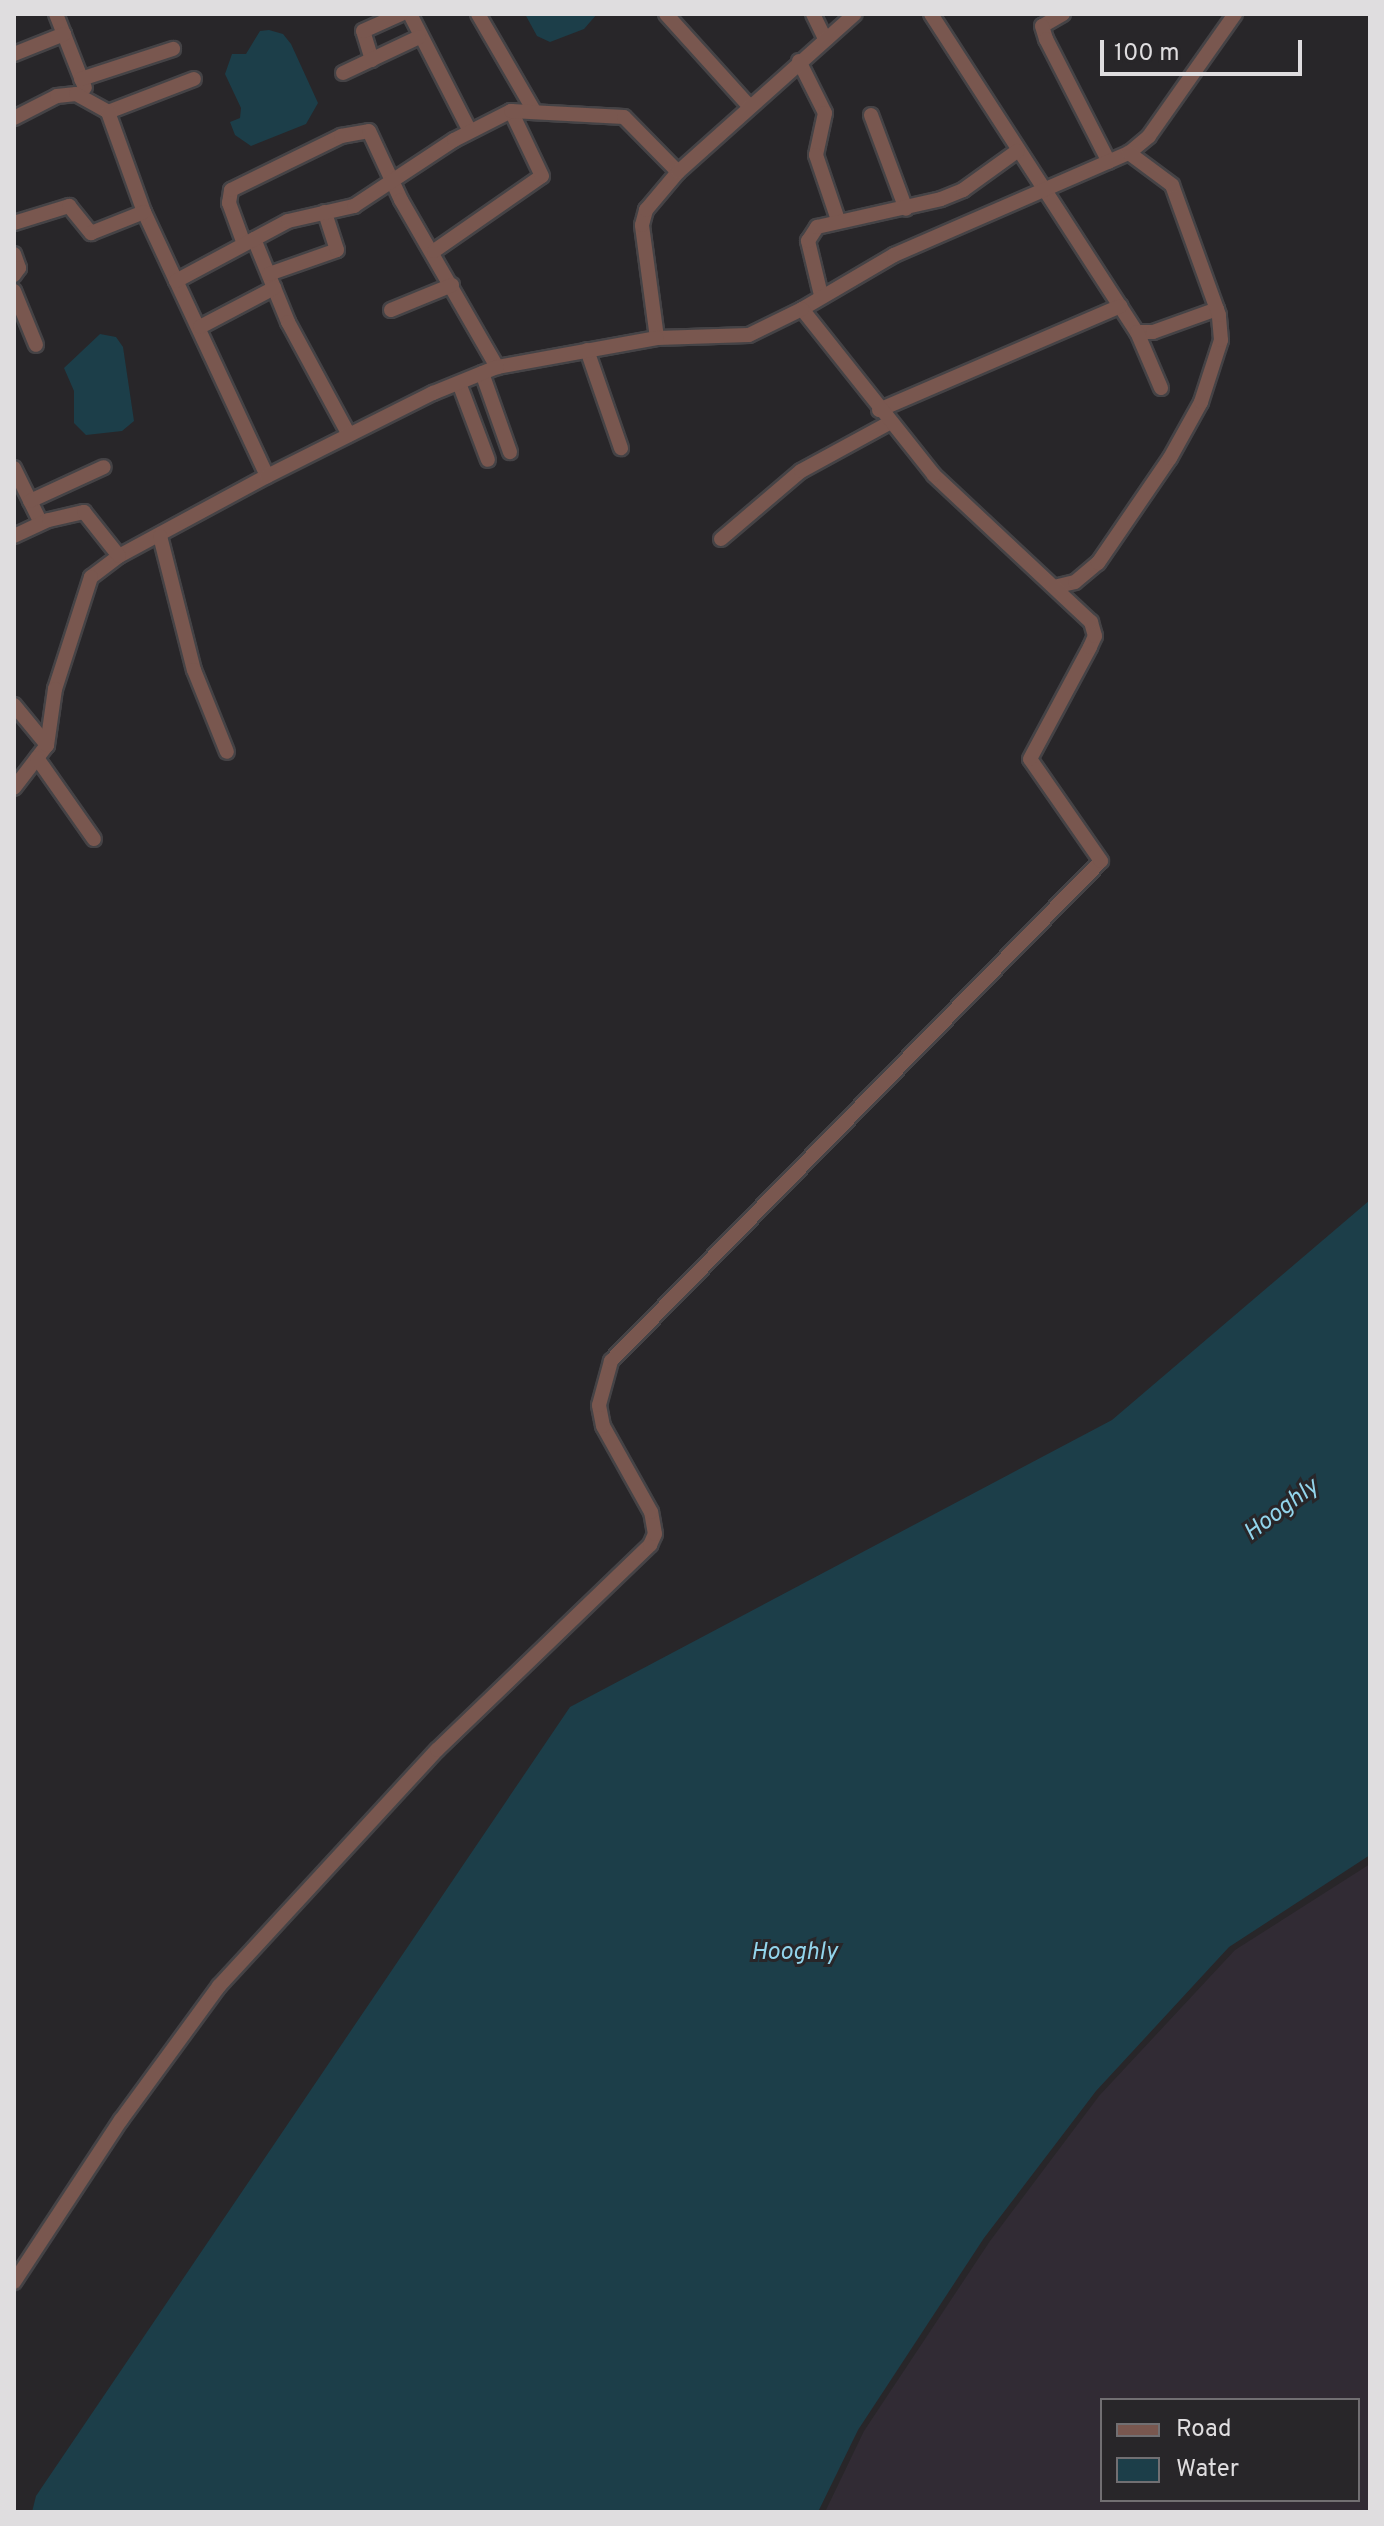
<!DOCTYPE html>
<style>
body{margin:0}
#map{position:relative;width:1384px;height:2526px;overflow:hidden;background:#282629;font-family:Overpass,sans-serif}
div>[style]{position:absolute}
.built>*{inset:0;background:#312b34}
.water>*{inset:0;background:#1c3e49}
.roads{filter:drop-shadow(2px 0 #454346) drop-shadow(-2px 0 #454346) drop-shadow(0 2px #454346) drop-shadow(0 -2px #454346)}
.minor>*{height:14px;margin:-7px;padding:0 7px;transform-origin:7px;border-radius:7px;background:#79574f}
span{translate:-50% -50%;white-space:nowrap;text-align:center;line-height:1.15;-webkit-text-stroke:6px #282629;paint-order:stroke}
.water-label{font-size:24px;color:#92d4eb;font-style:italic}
.frame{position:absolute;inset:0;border:16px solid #dfdddf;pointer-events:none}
.legend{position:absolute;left:1100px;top:2398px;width:260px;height:104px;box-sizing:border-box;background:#282629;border:2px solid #716f72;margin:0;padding:10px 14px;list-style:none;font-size:24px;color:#dfdddf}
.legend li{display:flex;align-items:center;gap:16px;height:40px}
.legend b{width:40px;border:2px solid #716f72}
.scale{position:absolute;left:1100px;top:40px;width:202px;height:36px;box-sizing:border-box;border:4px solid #dfdddf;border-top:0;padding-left:10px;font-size:24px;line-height:28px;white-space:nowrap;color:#dfdddf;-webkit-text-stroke:6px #282629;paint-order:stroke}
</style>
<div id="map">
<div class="built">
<i style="clip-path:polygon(evenodd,1370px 1864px,1370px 2512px,825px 2512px,864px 2431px,990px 2241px,1099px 2096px,1235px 1950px,1370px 1864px,1102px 2400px,1358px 2400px,1358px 2500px,1102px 2500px,1102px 2400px)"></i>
</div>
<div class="water">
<i style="clip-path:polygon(525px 14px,597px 14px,584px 29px,550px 42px,537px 36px)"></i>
<i style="clip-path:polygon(269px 30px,283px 34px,291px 44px,318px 103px,306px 124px,251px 146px,235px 135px,230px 122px,240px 118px,241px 108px,225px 74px,232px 54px,246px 54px,260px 31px)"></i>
<i style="clip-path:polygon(100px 334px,116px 337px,123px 347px,134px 421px,122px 431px,86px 435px,74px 423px,74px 391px,64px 368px)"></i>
<i style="clip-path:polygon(1370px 1200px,1370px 1855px,1229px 1947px,1096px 2091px,984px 2238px,858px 2430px,818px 2512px,32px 2512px,36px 2496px,570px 1707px,1112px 1420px)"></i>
</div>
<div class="roads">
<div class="minor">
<i style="left:56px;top:14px;width:79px;rotate:68.6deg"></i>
<i style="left:410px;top:14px;width:131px;rotate:62.9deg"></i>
<i style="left:478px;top:14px;width:110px;rotate:59.9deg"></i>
<i style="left:666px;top:14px;width:124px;rotate:47.9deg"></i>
<i style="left:813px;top:14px;width:25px;rotate:64deg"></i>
<i style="left:931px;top:14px;width:379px;rotate:57.1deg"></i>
<i style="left:1137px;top:332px;width:16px"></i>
<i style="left:1153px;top:332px;width:68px;rotate:-19.8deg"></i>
<i style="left:1063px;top:14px;width:24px;rotate:150deg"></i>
<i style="left:1042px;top:26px;width:14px;rotate:73deg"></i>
<i style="left:1046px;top:39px;width:138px;rotate:62.9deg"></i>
<i style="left:14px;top:54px;width:54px;rotate:-21.8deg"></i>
<i style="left:372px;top:60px;width:30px;rotate:-107deg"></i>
<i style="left:363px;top:31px;width:42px;rotate:-24.1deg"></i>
<i style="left:799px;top:61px;width:58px;rotate:63.4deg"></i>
<i style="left:825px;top:113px;width:43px;rotate:102.1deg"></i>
<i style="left:816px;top:155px;width:69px;rotate:71.3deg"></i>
<i style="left:343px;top:73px;width:84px;rotate:-25.3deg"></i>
<i style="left:81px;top:79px;width:97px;rotate:-18.1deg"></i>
<i style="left:108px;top:112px;width:92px;rotate:-21deg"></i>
<i style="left:871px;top:115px;width:100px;rotate:69.6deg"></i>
<i style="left:14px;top:118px;width:48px;rotate:-27.1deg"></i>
<i style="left:57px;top:96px;width:19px;rotate:-6deg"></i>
<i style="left:76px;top:94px;width:37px;rotate:29deg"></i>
<i style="left:108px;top:112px;width:106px;rotate:70.2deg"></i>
<i style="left:144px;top:212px;width:291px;rotate:65deg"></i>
<i style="left:267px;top:476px;width:168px;rotate:151.6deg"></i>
<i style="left:119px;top:556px;width:35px;rotate:143deg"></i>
<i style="left:91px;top:577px;width:118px;rotate:107.8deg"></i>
<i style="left:55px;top:689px;width:57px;rotate:98.1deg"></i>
<i style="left:47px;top:745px;width:54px;rotate:127.5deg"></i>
<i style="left:14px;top:223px;width:58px;rotate:-17.2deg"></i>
<i style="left:69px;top:206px;width:35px;rotate:51deg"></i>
<i style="left:91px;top:233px;width:57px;rotate:-21.6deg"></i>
<i style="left:254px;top:239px;width:90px;rotate:67.7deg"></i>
<i style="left:288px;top:322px;width:128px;rotate:61.6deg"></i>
<i style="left:244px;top:244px;width:44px;rotate:-110.1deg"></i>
<i style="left:229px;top:203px;width:13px;rotate:-81deg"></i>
<i style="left:231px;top:190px;width:123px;rotate:-26.1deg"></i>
<i style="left:341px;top:136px;width:28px;rotate:-10deg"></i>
<i style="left:369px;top:131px;width:76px;rotate:65.1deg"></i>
<i style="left:401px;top:200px;width:193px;rotate:60.1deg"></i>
<i style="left:434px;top:251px;width:131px;rotate:-34.8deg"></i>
<i style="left:542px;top:176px;width:72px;rotate:-115.5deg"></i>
<i style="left:14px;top:254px;width:15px;rotate:70deg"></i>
<i style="left:19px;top:268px;width:9px;rotate:126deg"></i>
<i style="left:269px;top:274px;width:72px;rotate:-19.4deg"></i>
<i style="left:337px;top:250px;width:40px;rotate:-108deg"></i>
<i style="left:176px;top:281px;width:127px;rotate:-28.2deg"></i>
<i style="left:288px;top:221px;width:68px;rotate:-12.8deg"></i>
<i style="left:354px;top:206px;width:120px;rotate:-33.4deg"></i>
<i style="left:454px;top:140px;width:64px;rotate:-27deg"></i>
<i style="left:511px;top:111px;width:113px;rotate:3deg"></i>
<i style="left:624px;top:117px;width:77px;rotate:45.5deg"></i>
<i style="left:14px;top:291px;width:58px;rotate:67.8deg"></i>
<i style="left:821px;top:295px;width:56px;rotate:-103.5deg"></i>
<i style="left:808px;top:241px;width:17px;rotate:-57deg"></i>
<i style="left:817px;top:227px;width:127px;rotate:-12.7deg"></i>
<i style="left:941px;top:199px;width:24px;rotate:-22deg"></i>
<i style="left:963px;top:190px;width:67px;rotate:-35.8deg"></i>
<i style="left:802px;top:309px;width:107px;rotate:-30.4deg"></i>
<i style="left:894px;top:255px;width:256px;rotate:-23.5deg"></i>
<i style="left:1129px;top:153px;width:26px;rotate:-40deg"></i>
<i style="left:1149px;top:136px;width:149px;rotate:-54.8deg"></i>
<i style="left:391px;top:310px;width:66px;rotate:-22.3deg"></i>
<i style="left:200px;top:327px;width:84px;rotate:-27.8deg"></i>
<i style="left:1137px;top:332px;width:61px;rotate:66.8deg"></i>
<i style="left:657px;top:338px;width:114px;rotate:-97.6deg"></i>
<i style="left:642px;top:225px;width:16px;rotate:-75deg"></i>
<i style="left:646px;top:210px;width:50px;rotate:-49.9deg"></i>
<i style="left:678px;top:172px;width:237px;rotate:-41.8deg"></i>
<i style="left:587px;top:350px;width:104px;rotate:70.9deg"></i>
<i style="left:482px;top:373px;width:84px;rotate:70.5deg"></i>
<i style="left:459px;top:383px;width:82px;rotate:69.4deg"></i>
<i style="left:879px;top:410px;width:263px;rotate:-23.3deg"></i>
<i style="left:14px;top:468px;width:61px;rotate:63.9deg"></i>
<i style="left:30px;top:501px;width:81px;rotate:-24.7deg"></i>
<i style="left:14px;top:536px;width:38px;rotate:-25deg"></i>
<i style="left:49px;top:520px;width:36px;rotate:-13deg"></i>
<i style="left:84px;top:512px;width:56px;rotate:51.5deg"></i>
<i style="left:160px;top:536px;width:138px;rotate:75.8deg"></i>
<i style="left:194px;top:670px;width:88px;rotate:68.1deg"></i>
<i style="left:721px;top:539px;width:105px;rotate:-40.4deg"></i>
<i style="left:801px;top:471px;width:100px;rotate:-28.6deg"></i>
<i style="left:1058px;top:586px;width:17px;rotate:-13deg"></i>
<i style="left:1075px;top:582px;width:30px;rotate:-40deg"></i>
<i style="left:1098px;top:563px;width:127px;rotate:-55.6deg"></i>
<i style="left:1170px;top:458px;width:64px;rotate:-61deg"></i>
<i style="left:1201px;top:402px;width:65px;rotate:-72.1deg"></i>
<i style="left:1221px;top:340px;width:25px;rotate:-95deg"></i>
<i style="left:1219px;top:315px;width:138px;rotate:-109.9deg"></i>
<i style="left:1172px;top:185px;width:54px;rotate:-143.3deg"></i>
<i style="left:14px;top:705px;width:52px;rotate:50.5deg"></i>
<i style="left:37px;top:758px;width:99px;rotate:54.9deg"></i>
<i style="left:14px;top:2282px;width:194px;rotate:-56.6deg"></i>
<i style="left:121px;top:2120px;width:166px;rotate:-53.8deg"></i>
<i style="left:219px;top:1986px;width:321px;rotate:-47.3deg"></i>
<i style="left:437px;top:1750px;width:296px;rotate:-43.9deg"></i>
<i style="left:650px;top:1545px;width:12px;rotate:-66deg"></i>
<i style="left:655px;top:1534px;width:22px;rotate:-100deg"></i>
<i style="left:651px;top:1512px;width:98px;rotate:-119.2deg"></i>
<i style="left:603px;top:1426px;width:21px;rotate:-101deg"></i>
<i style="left:599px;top:1405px;width:46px;rotate:-74.7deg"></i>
<i style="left:611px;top:1361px;width:700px;rotate:-45.58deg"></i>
<i style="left:1101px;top:861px;width:124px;rotate:-124.8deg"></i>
<i style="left:1030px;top:759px;width:127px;rotate:-61.8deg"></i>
<i style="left:1090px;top:647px;width:12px;rotate:-66deg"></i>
<i style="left:1095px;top:636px;width:15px;rotate:-106deg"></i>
<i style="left:1091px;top:622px;width:215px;rotate:-136.9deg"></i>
<i style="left:934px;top:475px;width:212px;rotate:-128.5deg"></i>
<i style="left:802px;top:309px;width:59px;rotate:153.9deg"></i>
<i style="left:749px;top:335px;width:92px;rotate:178.1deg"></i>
<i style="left:657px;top:338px;width:163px;rotate:169.7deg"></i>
<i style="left:497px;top:367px;width:69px;rotate:157.9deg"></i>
<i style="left:433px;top:393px;width:186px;rotate:153.4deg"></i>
</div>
</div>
<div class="water-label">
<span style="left:1282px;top:1511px;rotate:-37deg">Hooghly</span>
<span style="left:794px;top:1954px">Hooghly</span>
</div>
<div class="frame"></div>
<ul class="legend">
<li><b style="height:10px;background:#79574f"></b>Road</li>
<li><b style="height:22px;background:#1c3e49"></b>Water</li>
</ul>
<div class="scale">100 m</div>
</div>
